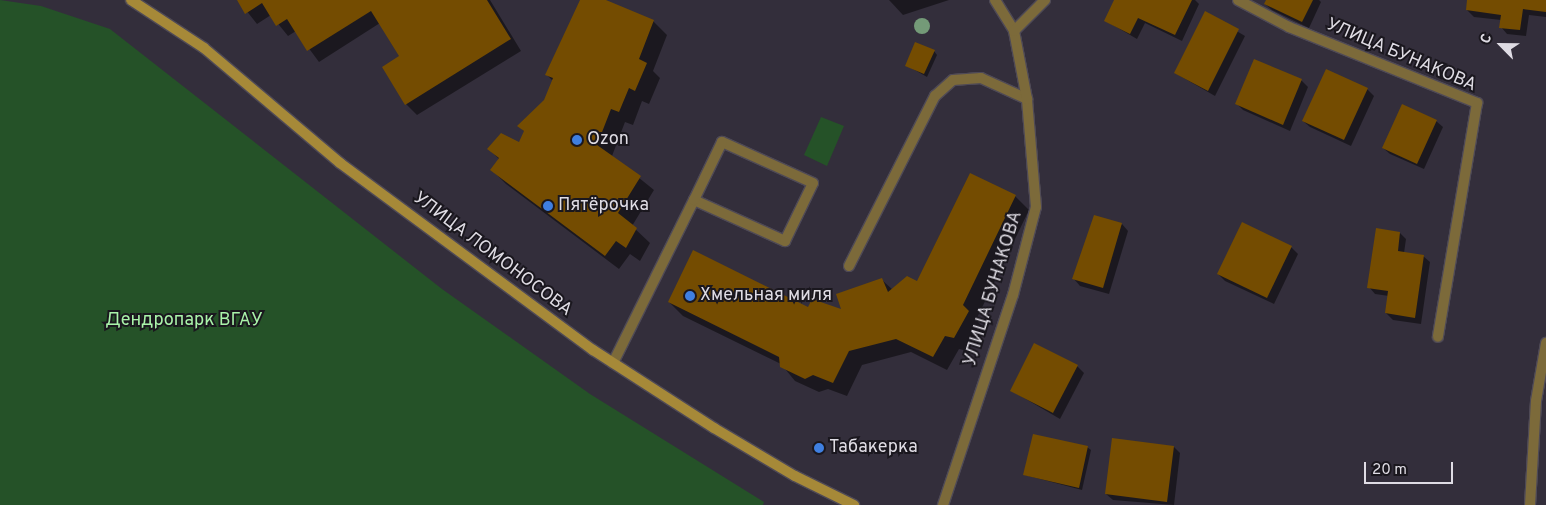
<!DOCTYPE html>
<meta charset="utf-8">
<style>
body{margin:0}
#map{position:relative;width:1546px;height:505px;overflow:hidden;background:#332e3b;font-family:Overpass,sans-serif}
div>[style]{position:absolute}
.green>*{inset:0;background:#255228}
.shadow>*{inset:0;background:#0007}
.building>*{inset:0;background:#744c01}
.roads{filter:drop-shadow(1px 0 #4f4a56) drop-shadow(-1px 0 #4f4a56) drop-shadow(0 1px #4f4a56) drop-shadow(0 -1px #4f4a56)}
.service>*{height:10px;margin:-5px;padding:0 5px;transform-origin:5px;border-radius:5px;background:#7c6a3a}
.minor>*{height:10px;margin:-5px;padding:0 5px;transform-origin:5px;border-radius:5px;background:#7c6a3a}
.secondary>*{height:10px;margin:-5px;padding:0 5px;transform-origin:5px;border-radius:5px;background:#a68938}
.trees>*{width:16px;height:16px;margin:-8px;border-radius:50%;background:#749a78}
.dots>*{width:14px;height:14px;translate:-50% -50%;box-sizing:border-box;border:2px solid #1a171e;border-radius:50%}
span{translate:-50% -50%;white-space:nowrap;text-align:center;line-height:1.15;-webkit-text-stroke:4px #1a171e;paint-order:stroke}
.street-label{font-size:18px;color:#dfdce4}
.poi-label{font-size:18px;color:#dfdce4}
.left{translate:0 -50%;text-align:left}
.park-label{font-size:18px;color:#a9f3a9}
.north{position:absolute;left:1476px;top:20px;width:50px;height:50px;-webkit-text-stroke:4px #1a171e;paint-order:stroke;rotate:293deg;font-size:14px;font-weight:700;line-height:20px;text-align:center;color:#dfdce4}
.north::after{content:'';display:block;margin:auto;width:18px;height:22px;background:#dfdce4;clip-path:polygon(50% 0,100% 100%,50% 72%,0 100%)}
.scale{position:absolute;left:1364px;top:462px;width:89px;height:22px;box-sizing:border-box;border:2px solid #dfdce4;border-top:0;padding-left:6px;font-size:15px;line-height:18px;white-space:nowrap;color:#dfdce4;-webkit-text-stroke:4px #1a171e;paint-order:stroke}
</style>
<div id="map">
<div class="green">
<i style="clip-path:polygon(0 0,41px 6px,110px 29px,442px 289px,590px 394px,764px 502px,763px 505px,0 505px)"></i>
<i style="clip-path:polygon(821px 117px,844px 126px,827px 166px,804px 155px)"></i>
</div>
<div class="shadow">
<i style="clip-path:polygon(238px 0,490px 0,521px 51px,417px 115px,406px 104px,401px 57px,380px 23px,319px 62px,296px 31px,288px 36px,271px 15px,257px 24px)"></i>
<i style="clip-path:polygon(581px 0,603px 0,653px 21px,667px 35px,653px 71px,660px 78px,649px 104px,642px 101px,633px 125px,625px 122px,612px 156px,654px 190px,632px 226px,650px 243px,640px 261px,630px 254px,619px 269px,506px 184px,492px 170px,499px 159px,489px 149px,520px 143px,525px 132px,519px 126px,545px 101px,553px 81px,546px 74px)"></i>
<i style="clip-path:polygon(889px 0,949px 0,903px 15px)"></i>
<i style="clip-path:polygon(1116px 0,1195px 0,1199px 4px,1182px 41px,1145px 23px,1137px 39px,1106px 21px)"></i>
<i style="clip-path:polygon(1267px 0,1319px 0,1321px 2px,1309px 28px,1272px 10px,1265px 4px)"></i>
<i style="clip-path:polygon(1468px 0,1546px 0,1546px 17px,1529px 15px,1526px 36px,1507px 34px,1501px 27px,1501px 20px,1474px 17px,1467px 10px)"></i>
<i style="clip-path:polygon(1206px 13px,1245px 36px,1215px 96px,1175px 73px)"></i>
<i style="clip-path:polygon(934px 51px,937px 55px,927px 77px,906px 65px)"></i>
<i style="clip-path:polygon(1255px 61px,1302px 81px,1308px 87px,1290px 131px,1243px 110px,1237px 104px)"></i>
<i style="clip-path:polygon(1326px 71px,1367px 89px,1374px 96px,1351px 146px,1310px 127px,1303px 121px)"></i>
<i style="clip-path:polygon(1436px 121px,1443px 127px,1424px 169px,1390px 154px,1383px 148px)"></i>
<i style="clip-path:polygon(1015px 196px,1029px 210px,976px 320px,982px 326px,968px 351px,959px 349px,947px 370px,911px 352px,862px 365px,847px 396px,828px 389px,819px 392px,795px 381px,781px 364px,683px 316px,669px 302px,843px 311px,882px 280px,893px 290px,918px 282px)"></i>
<i style="clip-path:polygon(1122px 224px,1128px 231px,1109px 294px,1080px 286px,1074px 279px)"></i>
<i style="clip-path:polygon(1400px 233px,1406px 239px,1404px 253px,1423px 256px,1430px 262px,1421px 324px,1393px 320px,1386px 313px,1389px 296px,1375px 294px,1369px 287px)"></i>
<i style="clip-path:polygon(1291px 247px,1298px 254px,1274px 304px,1225px 281px,1218px 274px)"></i>
<i style="clip-path:polygon(1077px 366px,1084px 373px,1060px 419px,1012px 391px)"></i>
<i style="clip-path:polygon(1087px 447px,1091px 450px,1082px 490px,1025px 475px)"></i>
<i style="clip-path:polygon(1174px 447px,1180px 453px,1174px 505px,1113px 500px,1106px 494px)"></i>
</div>
<div class="building">
<i style="clip-path:polygon(237px 0,487px 0,511px 39px,405px 105px,382px 67px,399px 56px,371px 11px,307px 51px,287px 19px,276px 26px,262px 3px,245px 14px)"></i>
<i style="clip-path:polygon(580px 0,606px 0,654px 20px,639px 59px,647px 63px,635px 91px,629px 88px,619px 112px,611px 109px,597px 145px,641px 176px,618px 213px,637px 228px,626px 248px,616px 241px,605px 256px,490px 170px,499px 158px,487px 149px,501px 133px,519px 142px,524px 131px,517px 126px,544px 100px,553px 78px,545px 75px)"></i>
<i style="clip-path:polygon(1114px 0,1192px 0,1175px 35px,1138px 18px,1130px 34px,1104px 21px)"></i>
<i style="clip-path:polygon(1266px 0,1313px 0,1302px 22px,1264px 4px)"></i>
<i style="clip-path:polygon(1467px 0,1546px 0,1546px 12px,1523px 9px,1520px 30px,1499px 28px,1501px 15px,1466px 10px)"></i>
<i style="clip-path:polygon(1205px 11px,1239px 29px,1208px 91px,1174px 73px)"></i>
<i style="clip-path:polygon(915px 42px,935px 50px,924px 74px,905px 66px)"></i>
<i style="clip-path:polygon(1254px 59px,1302px 79px,1283px 125px,1235px 104px)"></i>
<i style="clip-path:polygon(1326px 69px,1368px 88px,1344px 140px,1302px 121px)"></i>
<i style="clip-path:polygon(1402px 104px,1437px 120px,1417px 164px,1382px 148px)"></i>
<i style="clip-path:polygon(970px 173px,1016px 195px,963px 305px,969px 311px,954px 338px,945px 336px,933px 357px,896px 339px,849px 351px,833px 383px,813px 375px,805px 379px,780px 367px,779px 357px,668px 302px,693px 250px,808px 307px,812px 299px,841px 309px,836px 294px,882px 278px,888px 292px,907px 276px,917px 281px)"></i>
<i style="clip-path:polygon(1094px 215px,1122px 223px,1103px 288px,1072px 279px)"></i>
<i style="clip-path:polygon(1242px 222px,1292px 246px,1267px 298px,1217px 274px)"></i>
<i style="clip-path:polygon(1376px 228px,1400px 232px,1398px 251px,1424px 255px,1415px 318px,1385px 313px,1388px 291px,1367px 288px)"></i>
<i style="clip-path:polygon(1034px 343px,1078px 365px,1053px 413px,1010px 391px)"></i>
<i style="clip-path:polygon(1033px 434px,1088px 446px,1079px 488px,1023px 475px)"></i>
<i style="clip-path:polygon(1112px 438px,1174px 446px,1167px 502px,1105px 494px)"></i>
</div>
<div class="roads">
<div class="service">
<i style="left:849px;top:266px;width:191px;rotate:-63.2deg"></i>
<i style="left:935px;top:96px;width:24px;rotate:-42deg"></i>
<i style="left:953px;top:80px;width:28px;rotate:-4deg"></i>
<i style="left:981px;top:78px;width:51px;rotate:24.5deg"></i>
<i style="left:613px;top:363px;width:182px;rotate:-63.6deg"></i>
<i style="left:694px;top:200px;width:100px;rotate:24.3deg"></i>
<i style="left:785px;top:241px;width:64px;rotate:-64.2deg"></i>
<i style="left:813px;top:183px;width:100px;rotate:-155.7deg"></i>
<i style="left:722px;top:142px;width:64px;rotate:115.8deg"></i>
</div>
<div class="minor">
<i style="left:995px;top:0;width:36px;rotate:58deg"></i>
<i style="left:1238px;top:0;width:58px;rotate:27.9deg"></i>
<i style="left:1289px;top:27px;width:203px;rotate:22deg"></i>
<i style="left:1477px;top:103px;width:237px;rotate:99.5deg"></i>
<i style="left:943px;top:505px;width:221px;rotate:-71.6deg"></i>
<i style="left:1013px;top:295px;width:91px;rotate:-75.4deg"></i>
<i style="left:1036px;top:207px;width:108px;rotate:-94.8deg"></i>
<i style="left:1027px;top:99px;width:69px;rotate:-100.8deg"></i>
<i style="left:1014px;top:31px;width:44px;rotate:-45deg"></i>
<i style="left:1530px;top:505px;width:104px;rotate:-86.7deg"></i>
<i style="left:1536px;top:401px;width:59px;rotate:-80.2deg"></i>
</div>
<div class="secondary">
<i style="left:131px;top:0;width:87px;rotate:33.3deg"></i>
<i style="left:204px;top:48px;width:178px;rotate:40.2deg"></i>
<i style="left:340px;top:163px;width:315px;rotate:36.5deg"></i>
<i style="left:593px;top:350px;width:144px;rotate:32.8deg"></i>
<i style="left:714px;top:428px;width:94px;rotate:30.7deg"></i>
<i style="left:795px;top:476px;width:66px;rotate:26.2deg"></i>
</div>
</div>
<div class="trees">
<i style="left:922px;top:26px"></i>
</div>
<div class="dots">
<i style="left:577px;top:140px;background:#3f7fe0"></i>
<i style="left:548px;top:206px;background:#3f7fe0"></i>
<i style="left:690px;top:296px;background:#3f7fe0"></i>
<i style="left:819px;top:448px;background:#3f7fe0"></i>
</div>
<div class="street-label">
<span style="left:1401px;top:56px;rotate:23deg">УЛИЦА БУНАКОВА</span>
<span style="left:492px;top:255px;rotate:37deg">УЛИЦА ЛОМОНОСОВА</span>
<span style="left:994px;top:289px;rotate:-73deg">УЛИЦА БУНАКОВА</span>
</div>
<div class="poi-label">
<span class="left" style="left:587px;top:140px">Ozon</span>
<span class="left" style="left:558px;top:206px">Пятёрочка</span>
<span class="left" style="left:700px;top:296px">Хмельная миля</span>
<span class="left" style="left:829px;top:448px">Табакерка</span>
</div>
<div class="park-label">
<span style="left:184px;top:321px">Дендропарк ВГАУ</span>
</div>
<div class="north">С</div>
<div class="scale">20 m</div>
</div>
